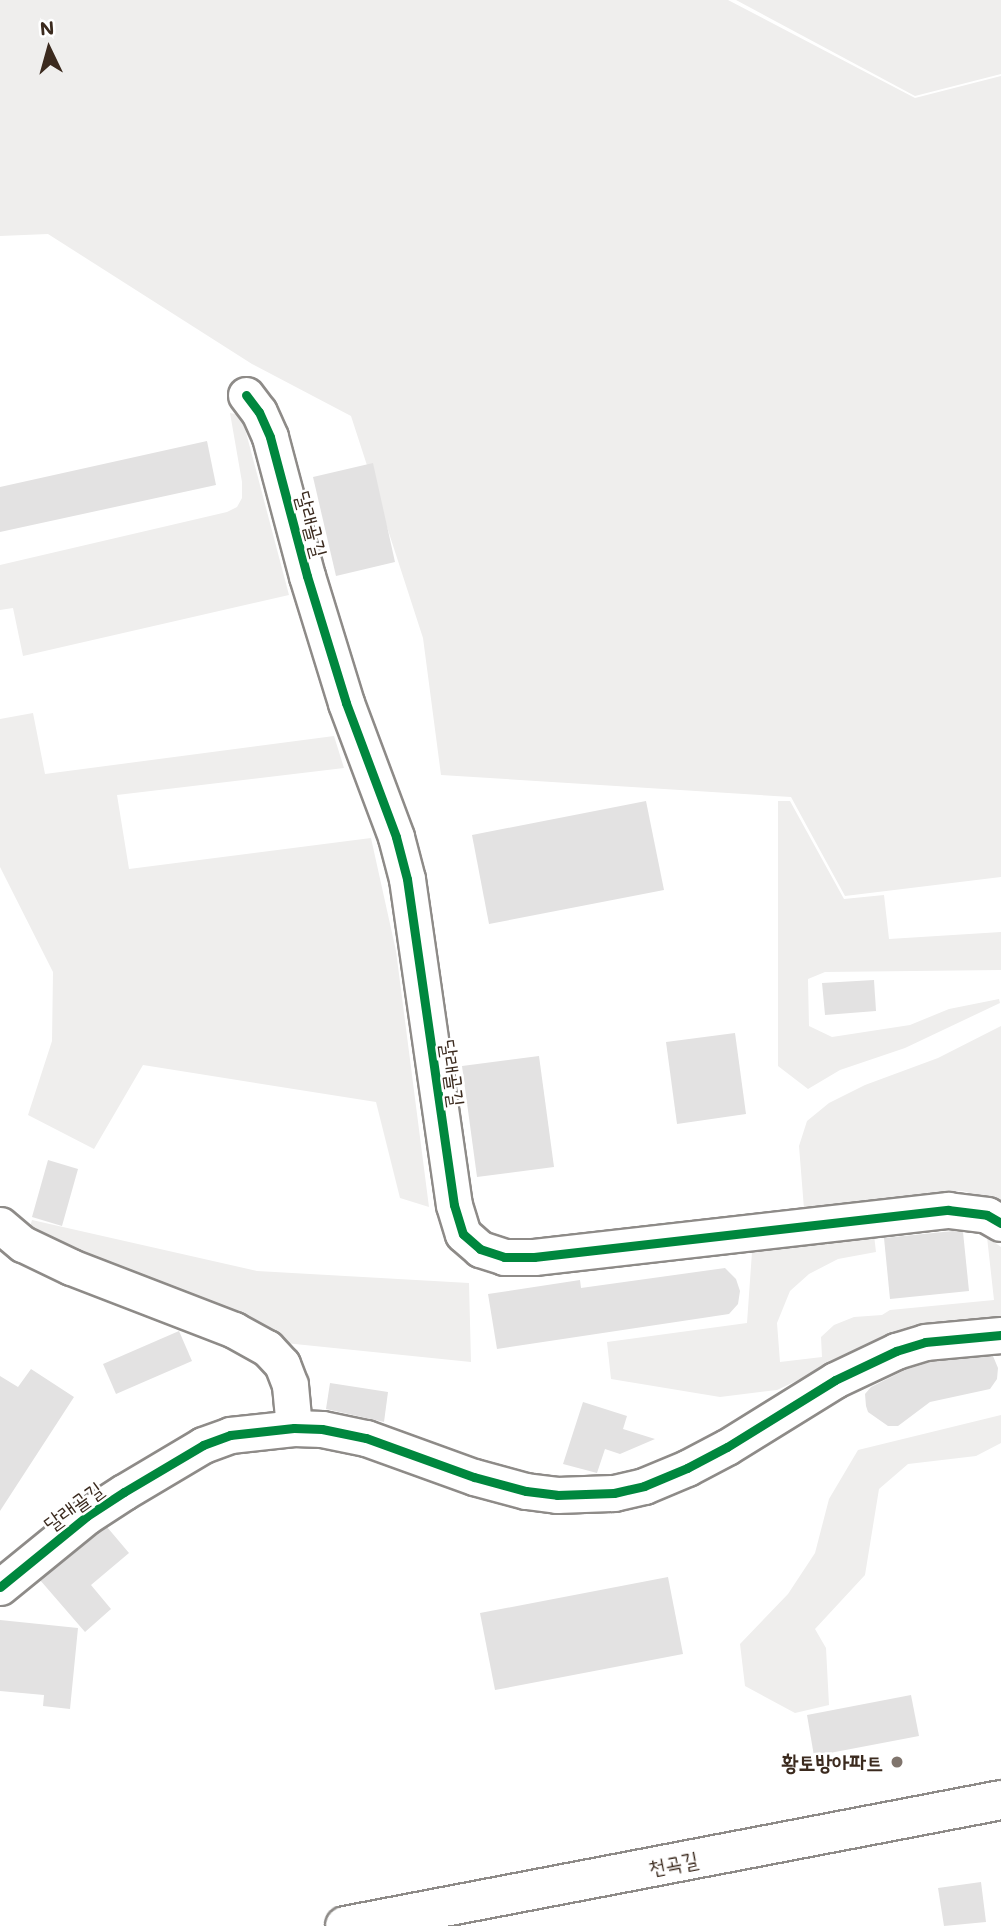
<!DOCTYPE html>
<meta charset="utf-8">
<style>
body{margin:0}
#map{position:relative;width:1001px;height:1926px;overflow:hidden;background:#fff;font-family:Mali,"Poor Story",sans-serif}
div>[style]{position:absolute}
.green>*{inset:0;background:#efeeed}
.building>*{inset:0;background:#e3e2e2}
.roads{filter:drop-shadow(2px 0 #8e8b88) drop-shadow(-2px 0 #8e8b88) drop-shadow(0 2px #8e8b88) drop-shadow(0 -2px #8e8b88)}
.minor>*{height:35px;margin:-17.5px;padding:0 17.5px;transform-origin:17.5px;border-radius:17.5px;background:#fff}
.tertiary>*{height:38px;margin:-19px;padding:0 19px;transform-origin:19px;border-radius:19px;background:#fff}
.cycleway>*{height:9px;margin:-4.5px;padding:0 4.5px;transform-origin:4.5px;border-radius:4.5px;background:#00873e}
.dots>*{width:19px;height:19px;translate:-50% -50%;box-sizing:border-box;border:4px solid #fff;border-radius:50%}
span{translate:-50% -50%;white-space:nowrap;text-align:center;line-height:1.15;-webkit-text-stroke:5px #fff;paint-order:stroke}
.street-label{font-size:21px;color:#3b2a1e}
.poi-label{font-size:21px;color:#3b2a1e;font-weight:700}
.right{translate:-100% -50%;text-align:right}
.north{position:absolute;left:14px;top:14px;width:70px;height:70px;-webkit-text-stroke:5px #fff;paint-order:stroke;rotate:355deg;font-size:19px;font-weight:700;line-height:28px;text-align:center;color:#3b2a1e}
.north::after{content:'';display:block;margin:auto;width:24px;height:32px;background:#3b2a1e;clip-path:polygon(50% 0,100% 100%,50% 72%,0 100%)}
</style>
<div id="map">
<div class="green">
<i style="clip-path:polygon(0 0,728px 0,915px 98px,1001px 76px,1001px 877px,845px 896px,791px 797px,441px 775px,423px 638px,351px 416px,252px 364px,48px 234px,0 236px)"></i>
<i style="clip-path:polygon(736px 0,1001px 0,1001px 74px,915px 96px)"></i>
<i style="clip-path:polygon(230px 413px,240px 415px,243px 421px,289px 595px,23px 656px,13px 608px,0 610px,0 565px,227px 512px,237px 507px,242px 498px,242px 482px)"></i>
<i style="clip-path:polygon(33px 713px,45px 774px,334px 736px,344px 768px,117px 795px,129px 869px,371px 838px,396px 951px,429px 1207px,400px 1198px,376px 1102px,143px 1065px,94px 1149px,28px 1115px,52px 1041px,53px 972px,0 867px,0 719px)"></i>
<i style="clip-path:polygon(778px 801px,790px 801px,844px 899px,884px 895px,889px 939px,1001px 932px,1001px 970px,825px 972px,808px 979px,809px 1026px,832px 1037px,910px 1025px,949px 1009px,999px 999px,1000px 1003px,905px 1048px,840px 1070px,808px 1089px,778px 1066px)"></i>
<i style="clip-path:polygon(1001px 1026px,1001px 1201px,962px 1191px,804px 1209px,799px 1146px,807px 1121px,829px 1103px,865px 1085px,938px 1058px)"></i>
<i style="clip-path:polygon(32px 1220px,257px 1271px,469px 1283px,471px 1362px,285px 1343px,28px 1233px)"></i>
<i style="clip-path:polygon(874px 1235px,876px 1252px,838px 1259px,809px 1274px,790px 1291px,777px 1323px,780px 1362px,822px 1357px,821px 1337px,834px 1325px,854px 1317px,882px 1315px,890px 1310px,994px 1300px,987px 1237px,1001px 1247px,1001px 1323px,828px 1366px,777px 1390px,720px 1397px,611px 1379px,607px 1342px,747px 1323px,752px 1252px)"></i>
<i style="clip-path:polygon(1001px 1415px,1001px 1443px,976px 1456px,908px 1464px,879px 1489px,865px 1575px,815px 1629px,826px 1648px,829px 1705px,795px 1713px,745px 1686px,740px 1644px,788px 1594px,815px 1553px,829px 1499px,858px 1450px)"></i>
</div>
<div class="building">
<i style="clip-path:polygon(207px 441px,216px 485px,0 532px,0 487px)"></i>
<i style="clip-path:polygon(373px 463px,395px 562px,336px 576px,313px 477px)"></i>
<i style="clip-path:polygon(646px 801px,664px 890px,489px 924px,472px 835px)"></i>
<i style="clip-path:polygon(874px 980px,876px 1011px,825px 1015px,822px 983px)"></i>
<i style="clip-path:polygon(735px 1033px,746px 1114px,677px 1124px,666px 1042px)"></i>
<i style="clip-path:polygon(539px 1056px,554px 1167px,477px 1177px,462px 1066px)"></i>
<i style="clip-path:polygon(48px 1160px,78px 1169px,62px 1226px,32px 1217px)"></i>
<i style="clip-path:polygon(953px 1231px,963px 1232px,969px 1291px,890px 1299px,884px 1238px)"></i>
<i style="clip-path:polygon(725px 1268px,736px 1279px,740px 1291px,738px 1304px,729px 1314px,497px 1349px,488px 1294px,580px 1280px,581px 1288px)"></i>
<i style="clip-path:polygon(179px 1331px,192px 1361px,116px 1394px,103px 1364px)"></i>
<i style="clip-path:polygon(993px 1356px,998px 1368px,997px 1379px,990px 1389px,930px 1402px,898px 1426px,888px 1426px,868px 1412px,866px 1406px,865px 1394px,871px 1387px,911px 1367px,930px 1362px)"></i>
<i style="clip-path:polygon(31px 1369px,74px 1397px,0 1511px,0 1376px,18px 1387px)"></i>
<i style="clip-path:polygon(330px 1383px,388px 1392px,384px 1422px,326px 1409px)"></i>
<i style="clip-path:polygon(583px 1402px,627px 1416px,623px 1429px,655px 1439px,620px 1454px,605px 1449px,597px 1473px,563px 1464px)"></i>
<i style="clip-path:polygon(107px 1527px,129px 1553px,91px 1585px,111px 1609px,85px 1632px,40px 1580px)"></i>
<i style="clip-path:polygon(668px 1577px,683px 1654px,495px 1690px,480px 1613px)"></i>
<i style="clip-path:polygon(0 1620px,78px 1628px,70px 1709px,43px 1706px,44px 1695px,0 1691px)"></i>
<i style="clip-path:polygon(911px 1695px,919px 1736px,814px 1756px,807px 1715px)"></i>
<i style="clip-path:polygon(981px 1882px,986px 1922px,944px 1926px,938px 1888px)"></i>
</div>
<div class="roads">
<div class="minor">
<i style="left:246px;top:395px;width:21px;rotate:53deg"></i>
<i style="left:259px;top:412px;width:27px;rotate:66deg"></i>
<i style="left:270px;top:437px;width:144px;rotate:75.1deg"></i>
<i style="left:307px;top:576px;width:133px;rotate:72.9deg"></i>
<i style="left:346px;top:703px;width:143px;rotate:69.5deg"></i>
<i style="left:396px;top:837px;width:43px;rotate:75.3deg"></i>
<i style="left:407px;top:879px;width:329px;rotate:81.8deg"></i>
<i style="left:454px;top:1205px;width:30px;rotate:73deg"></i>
<i style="left:463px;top:1234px;width:23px;rotate:41deg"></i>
<i style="left:480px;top:1249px;width:25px;rotate:18deg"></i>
<i style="left:504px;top:1257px;width:30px"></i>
<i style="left:534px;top:1257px;width:417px;rotate:-6.5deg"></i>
<i style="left:948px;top:1210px;width:39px;rotate:7deg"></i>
<i style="left:987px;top:1215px;width:16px;rotate:30deg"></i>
<i style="left:0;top:1225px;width:30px;rotate:40deg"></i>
<i style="left:23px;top:1244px;width:53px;rotate:25.6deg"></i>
<i style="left:71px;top:1267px;width:175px;rotate:21.1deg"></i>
<i style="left:234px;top:1330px;width:38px;rotate:29deg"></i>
<i style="left:267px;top:1348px;width:22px;rotate:47deg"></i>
<i style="left:282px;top:1364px;width:22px;rotate:69deg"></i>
<i style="left:290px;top:1385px;width:43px;rotate:84.7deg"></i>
<i style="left:0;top:1587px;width:112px;rotate:-39.2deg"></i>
<i style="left:87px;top:1516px;width:44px;rotate:-33deg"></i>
<i style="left:124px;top:1492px;width:92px;rotate:-30.7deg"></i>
<i style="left:203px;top:1445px;width:29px;rotate:-20deg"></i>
<i style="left:230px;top:1435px;width:64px;rotate:-6.2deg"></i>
<i style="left:294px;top:1428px;width:28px;rotate:2deg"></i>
<i style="left:322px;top:1429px;width:45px;rotate:11.6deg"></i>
<i style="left:366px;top:1438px;width:115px;rotate:19.9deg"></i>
<i style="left:474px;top:1477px;width:54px;rotate:15.1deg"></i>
<i style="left:526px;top:1491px;width:31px;rotate:7deg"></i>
<i style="left:557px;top:1495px;width:57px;rotate:-2deg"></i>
<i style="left:614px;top:1493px;width:31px;rotate:-13deg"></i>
<i style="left:644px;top:1486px;width:47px;rotate:-22.7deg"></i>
<i style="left:687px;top:1468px;width:45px;rotate:-27.7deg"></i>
<i style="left:727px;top:1447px;width:127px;rotate:-31.8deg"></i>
<i style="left:835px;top:1380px;width:68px;rotate:-25.4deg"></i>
<i style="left:896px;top:1351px;width:30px;rotate:-17deg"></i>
<i style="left:925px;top:1342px;width:76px;rotate:-5.3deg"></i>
</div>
<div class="tertiary">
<i style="left:345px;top:1926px;width:668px;rotate:-10.87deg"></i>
</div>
</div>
<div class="cycleway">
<i style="left:246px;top:395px;width:21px;rotate:53deg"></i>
<i style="left:259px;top:412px;width:27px;rotate:66deg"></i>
<i style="left:270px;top:437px;width:144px;rotate:75.1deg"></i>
<i style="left:307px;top:576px;width:133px;rotate:72.9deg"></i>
<i style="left:346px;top:703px;width:143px;rotate:69.5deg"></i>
<i style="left:396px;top:837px;width:43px;rotate:75.3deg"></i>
<i style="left:407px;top:879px;width:329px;rotate:81.8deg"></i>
<i style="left:454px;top:1205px;width:30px;rotate:73deg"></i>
<i style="left:463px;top:1234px;width:23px;rotate:41deg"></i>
<i style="left:480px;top:1249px;width:25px;rotate:18deg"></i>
<i style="left:504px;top:1257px;width:30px"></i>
<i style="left:534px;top:1257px;width:417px;rotate:-6.5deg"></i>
<i style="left:948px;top:1210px;width:39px;rotate:7deg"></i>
<i style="left:987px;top:1215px;width:16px;rotate:30deg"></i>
<i style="left:0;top:1587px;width:112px;rotate:-39.2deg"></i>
<i style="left:87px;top:1516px;width:44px;rotate:-33deg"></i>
<i style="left:124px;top:1492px;width:92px;rotate:-30.7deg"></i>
<i style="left:203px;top:1445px;width:29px;rotate:-20deg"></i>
<i style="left:230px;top:1435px;width:64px;rotate:-6.2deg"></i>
<i style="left:294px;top:1428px;width:28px;rotate:2deg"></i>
<i style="left:322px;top:1429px;width:45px;rotate:11.6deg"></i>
<i style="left:366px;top:1438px;width:115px;rotate:19.9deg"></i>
<i style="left:474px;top:1477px;width:54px;rotate:15.1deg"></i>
<i style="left:526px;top:1491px;width:31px;rotate:7deg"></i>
<i style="left:557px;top:1495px;width:57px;rotate:-2deg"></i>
<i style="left:614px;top:1493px;width:31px;rotate:-13deg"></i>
<i style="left:644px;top:1486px;width:47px;rotate:-22.7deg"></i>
<i style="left:687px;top:1468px;width:45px;rotate:-27.7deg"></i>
<i style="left:727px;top:1447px;width:127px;rotate:-31.8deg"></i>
<i style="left:835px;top:1380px;width:68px;rotate:-25.4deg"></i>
<i style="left:896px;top:1351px;width:30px;rotate:-17deg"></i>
<i style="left:925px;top:1342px;width:76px;rotate:-5.3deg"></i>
</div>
<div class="dots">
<i style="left:897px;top:1762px;background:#80756d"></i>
</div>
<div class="street-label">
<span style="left:312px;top:524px;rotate:75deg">달래골길</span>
<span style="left:453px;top:1073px;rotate:82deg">달래골길</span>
<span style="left:73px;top:1506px;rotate:-36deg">달래골길</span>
<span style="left:673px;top:1863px;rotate:-11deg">천곡길</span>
</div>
<div class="poi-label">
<span class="right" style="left:883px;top:1762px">황토방아파트</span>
</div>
<div class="north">N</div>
</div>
